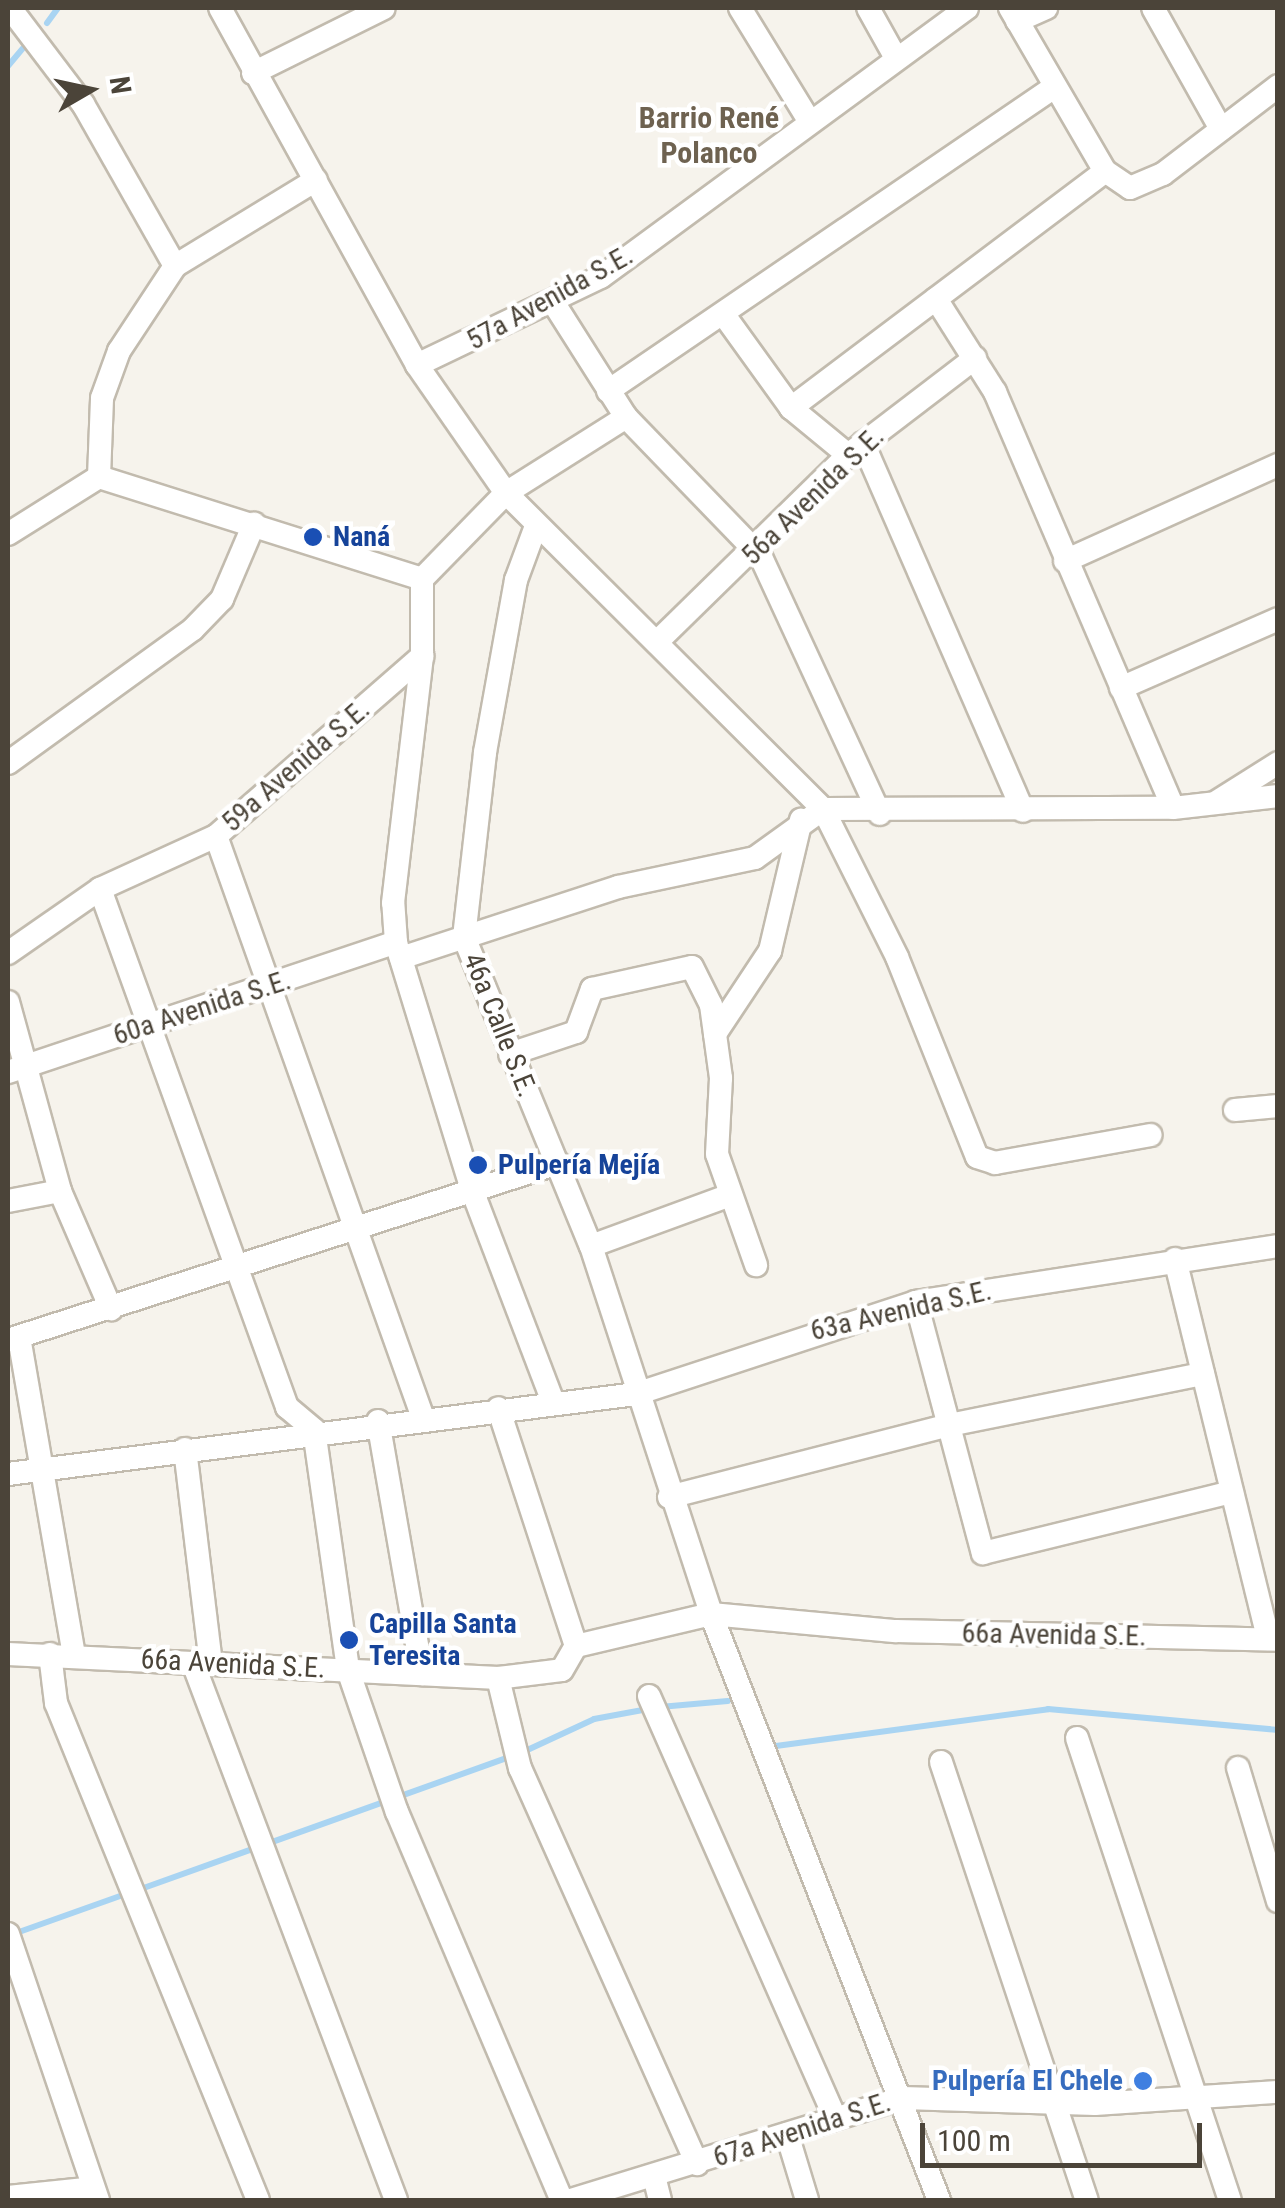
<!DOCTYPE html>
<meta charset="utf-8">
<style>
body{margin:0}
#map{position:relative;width:1285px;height:2208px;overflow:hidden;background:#f6f3ec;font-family:"Roboto Condensed",sans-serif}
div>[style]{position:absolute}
.stream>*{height:6px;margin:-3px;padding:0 3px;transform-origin:3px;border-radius:3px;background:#a9d4f2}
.roads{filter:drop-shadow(2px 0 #c2bbae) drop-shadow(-2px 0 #c2bbae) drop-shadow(0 2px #c2bbae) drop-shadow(0 -2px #c2bbae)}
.minor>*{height:22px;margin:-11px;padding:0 11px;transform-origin:11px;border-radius:11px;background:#fff}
.dots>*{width:28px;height:28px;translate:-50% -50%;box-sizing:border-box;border:5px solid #fff;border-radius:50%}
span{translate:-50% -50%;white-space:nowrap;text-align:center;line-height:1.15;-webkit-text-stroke:9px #fff;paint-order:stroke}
.street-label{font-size:28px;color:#4b4439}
.transit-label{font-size:28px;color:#164399;font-weight:700}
.left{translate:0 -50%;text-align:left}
.shop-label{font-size:28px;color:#366cbe;font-weight:700}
.right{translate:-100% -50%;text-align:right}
.neighbourhood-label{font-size:30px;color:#6e6250;font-weight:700}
.frame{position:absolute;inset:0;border:10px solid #4b4439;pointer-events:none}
.north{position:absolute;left:40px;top:40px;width:100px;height:100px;-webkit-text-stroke:8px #fff;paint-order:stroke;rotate:81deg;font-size:28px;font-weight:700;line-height:40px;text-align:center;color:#4b4439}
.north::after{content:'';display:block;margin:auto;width:35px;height:45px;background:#4b4439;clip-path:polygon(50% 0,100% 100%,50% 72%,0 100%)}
.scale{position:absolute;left:920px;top:2123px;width:282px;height:45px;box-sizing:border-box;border:5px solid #4b4439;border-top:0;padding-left:12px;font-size:30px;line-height:35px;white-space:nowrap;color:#4b4439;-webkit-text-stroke:8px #fff;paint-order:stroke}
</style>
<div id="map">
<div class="stream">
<i style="left:47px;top:23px;width:19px;rotate:-54deg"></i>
<i style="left:8px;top:66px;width:23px;rotate:-50deg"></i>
<i style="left:660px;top:1707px;width:68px;rotate:-5deg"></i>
<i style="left:776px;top:1746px;width:275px;rotate:-7.7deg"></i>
<i style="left:1048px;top:1709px;width:231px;rotate:5.2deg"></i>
<i style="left:523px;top:1752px;width:78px;rotate:-24.9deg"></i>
<i style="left:594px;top:1719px;width:55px;rotate:-10.5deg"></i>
<i style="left:138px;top:1890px;width:397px;rotate:-19.7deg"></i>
<i style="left:19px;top:1932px;width:114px;rotate:-19.6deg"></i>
</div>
<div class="roads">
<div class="minor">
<i style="left:10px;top:8px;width:121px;rotate:52.8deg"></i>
<i style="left:83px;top:104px;width:186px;rotate:60.4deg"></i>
<i style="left:220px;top:8px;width:408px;rotate:61.1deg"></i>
<i style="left:417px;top:365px;width:156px;rotate:55.2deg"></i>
<i style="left:506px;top:493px;width:448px;rotate:44.9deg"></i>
<i style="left:823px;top:809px;width:165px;rotate:63.4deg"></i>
<i style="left:897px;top:957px;width:215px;rotate:68.2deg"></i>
<i style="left:977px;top:1157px;width:19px;rotate:18deg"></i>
<i style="left:995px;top:1163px;width:158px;rotate:-10.2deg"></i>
<i style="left:740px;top:8px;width:130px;rotate:58.5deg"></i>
<i style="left:868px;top:8px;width:57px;rotate:60.8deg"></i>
<i style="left:1010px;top:8px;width:189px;rotate:59.8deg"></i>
<i style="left:1105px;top:171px;width:30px;rotate:34deg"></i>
<i style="left:1130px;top:188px;width:36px;rotate:-23deg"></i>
<i style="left:1163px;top:174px;width:145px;rotate:-37.4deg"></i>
<i style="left:1153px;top:8px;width:139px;rotate:60.7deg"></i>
<i style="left:1017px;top:21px;width:32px;rotate:-24deg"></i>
<i style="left:253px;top:73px;width:146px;rotate:-26.4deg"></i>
<i style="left:936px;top:299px;width:110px;rotate:57.6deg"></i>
<i style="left:995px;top:392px;width:452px;rotate:66.8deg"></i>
<i style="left:553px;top:302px;width:136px;rotate:57.6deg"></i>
<i style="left:626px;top:417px;width:194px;rotate:46deg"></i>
<i style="left:761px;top:557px;width:283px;rotate:65.2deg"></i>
<i style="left:724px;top:315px;width:115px;rotate:54.2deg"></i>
<i style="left:791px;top:408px;width:74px;rotate:39.5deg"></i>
<i style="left:417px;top:365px;width:204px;rotate:-25.6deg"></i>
<i style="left:601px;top:277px;width:454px;rotate:-36.3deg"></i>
<i style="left:608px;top:391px;width:538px;rotate:-34.25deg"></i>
<i style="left:791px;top:408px;width:393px;rotate:-37deg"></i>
<i style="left:863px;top:443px;width:401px;rotate:66.5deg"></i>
<i style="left:99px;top:477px;width:79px;rotate:-87.8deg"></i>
<i style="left:102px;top:398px;width:50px;rotate:-70.1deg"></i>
<i style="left:119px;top:351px;width:102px;rotate:-56.6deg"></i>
<i style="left:175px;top:266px;width:165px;rotate:-31.4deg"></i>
<i style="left:536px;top:526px;width:58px;rotate:110.3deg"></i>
<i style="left:516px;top:580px;width:176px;rotate:100.2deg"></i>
<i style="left:485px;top:753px;width:185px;rotate:96.5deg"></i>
<i style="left:464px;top:937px;width:334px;rotate:67.7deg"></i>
<i style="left:591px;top:1246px;width:387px;rotate:71.9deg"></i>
<i style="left:711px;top:1614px;width:629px;rotate:68.74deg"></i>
<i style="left:8px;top:534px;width:107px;rotate:-32.1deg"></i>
<i style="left:99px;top:477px;width:339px;rotate:17.5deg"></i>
<i style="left:1065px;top:561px;width:234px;rotate:-24.3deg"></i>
<i style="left:657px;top:642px;width:267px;rotate:-44.4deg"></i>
<i style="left:848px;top:455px;width:160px;rotate:-37.4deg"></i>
<i style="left:1121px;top:688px;width:171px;rotate:-23.7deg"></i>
<i style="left:8px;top:763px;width:228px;rotate:-35.9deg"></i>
<i style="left:193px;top:629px;width:42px;rotate:-46deg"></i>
<i style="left:222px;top:599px;width:82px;rotate:-66.9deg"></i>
<i style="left:1218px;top:801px;width:71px;rotate:-32.3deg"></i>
<i style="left:216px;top:836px;width:615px;rotate:70.42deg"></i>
<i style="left:100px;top:889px;width:551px;rotate:70.15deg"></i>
<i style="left:287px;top:1407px;width:35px;rotate:40deg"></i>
<i style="left:314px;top:1430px;width:242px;rotate:81.9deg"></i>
<i style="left:348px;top:1670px;width:150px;rotate:71deg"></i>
<i style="left:397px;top:1812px;width:422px;rotate:67deg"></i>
<i style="left:8px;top:953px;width:112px;rotate:-34.8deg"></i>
<i style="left:100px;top:889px;width:128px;rotate:-24.6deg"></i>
<i style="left:216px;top:836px;width:274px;rotate:-41.1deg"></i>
<i style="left:401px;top:958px;width:228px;rotate:-18.1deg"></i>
<i style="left:618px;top:887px;width:140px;rotate:-12deg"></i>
<i style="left:755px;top:858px;width:84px;rotate:-35.8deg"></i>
<i style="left:823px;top:809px;width:350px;rotate:-0.2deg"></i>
<i style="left:1173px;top:808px;width:106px;rotate:-6.5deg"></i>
<i style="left:8px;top:1002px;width:196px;rotate:74.6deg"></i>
<i style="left:60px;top:1191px;width:129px;rotate:66.6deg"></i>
<i style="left:715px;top:1034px;width:100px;rotate:-56.5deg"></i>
<i style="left:770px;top:951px;width:135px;rotate:-76.7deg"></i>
<i style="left:510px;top:1054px;width:70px;rotate:-18.4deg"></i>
<i style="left:576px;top:1032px;width:46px;rotate:-69.6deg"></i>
<i style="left:592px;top:989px;width:102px;rotate:-12.4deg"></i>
<i style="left:692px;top:967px;width:42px;rotate:63.4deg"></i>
<i style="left:711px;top:1005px;width:74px;rotate:82.2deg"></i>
<i style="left:721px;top:1078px;width:76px;rotate:93deg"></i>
<i style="left:717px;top:1154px;width:118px;rotate:70.6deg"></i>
<i style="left:8px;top:1072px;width:409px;rotate:-18.5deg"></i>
<i style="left:1235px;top:1110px;width:43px;rotate:-5.3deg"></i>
<i style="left:8px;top:1201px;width:53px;rotate:-10.9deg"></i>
<i style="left:591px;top:1246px;width:148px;rotate:-20.1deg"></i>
<i style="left:1175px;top:1259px;width:391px;rotate:76.2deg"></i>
<i style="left:916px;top:1302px;width:260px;rotate:75.1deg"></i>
<i style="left:983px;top:1553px;width:256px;rotate:-13.8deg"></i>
<i style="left:19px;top:1337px;width:324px;rotate:80.2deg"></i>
<i style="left:8px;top:1340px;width:578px;rotate:-17.84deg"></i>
<i style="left:553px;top:1402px;width:224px;rotate:-110.9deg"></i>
<i style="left:473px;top:1193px;width:263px;rotate:-107.1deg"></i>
<i style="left:396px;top:942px;width:39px;rotate:-94deg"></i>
<i style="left:393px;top:903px;width:249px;rotate:-83.3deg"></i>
<i style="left:422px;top:656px;width:77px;rotate:-90deg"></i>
<i style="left:422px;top:579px;width:120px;rotate:-45.7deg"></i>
<i style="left:506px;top:493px;width:142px;rotate:-32.3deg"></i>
<i style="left:378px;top:1421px;width:257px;rotate:80.1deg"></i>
<i style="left:185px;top:1449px;width:216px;rotate:83.1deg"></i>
<i style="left:8px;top:1474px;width:633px;rotate:-7.26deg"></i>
<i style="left:636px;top:1394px;width:295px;rotate:-18.2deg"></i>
<i style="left:916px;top:1302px;width:366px;rotate:-8.8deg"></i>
<i style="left:669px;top:1497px;width:289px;rotate:-14.4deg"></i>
<i style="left:949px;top:1425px;width:259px;rotate:-11.4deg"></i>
<i style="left:576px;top:1646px;width:139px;rotate:-13.3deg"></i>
<i style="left:711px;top:1614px;width:186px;rotate:5.3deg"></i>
<i style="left:896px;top:1631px;width:382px;rotate:1.3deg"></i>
<i style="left:8px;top:1654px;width:491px;rotate:2.8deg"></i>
<i style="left:498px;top:1678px;width:64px;rotate:-7.1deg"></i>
<i style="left:562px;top:1670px;width:28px;rotate:-60deg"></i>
<i style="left:576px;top:1646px;width:250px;rotate:-108.1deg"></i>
<i style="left:50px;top:1654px;width:49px;rotate:83deg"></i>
<i style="left:56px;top:1703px;width:536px;rotate:67.88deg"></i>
<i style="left:193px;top:1663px;width:574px;rotate:69.29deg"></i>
<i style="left:498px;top:1678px;width:93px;rotate:76.3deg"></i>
<i style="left:520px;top:1768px;width:434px;rotate:65.9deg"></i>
<i style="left:649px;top:1696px;width:461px;rotate:66.2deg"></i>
<i style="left:1077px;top:1738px;width:487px;rotate:71.7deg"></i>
<i style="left:941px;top:1762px;width:462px;rotate:71.6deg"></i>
<i style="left:1238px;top:1768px;width:139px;rotate:73.3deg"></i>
<i style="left:8px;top:1934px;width:281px;rotate:71.3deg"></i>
<i style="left:787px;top:2134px;width:69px;rotate:73.1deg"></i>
<i style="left:654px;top:2176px;width:25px;rotate:76deg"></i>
<i style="left:8px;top:2197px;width:85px;rotate:-6deg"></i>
<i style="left:571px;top:2200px;width:347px;rotate:-17.1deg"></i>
<i style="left:903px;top:2098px;width:192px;rotate:1.8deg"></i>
<i style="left:1095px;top:2104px;width:183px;rotate:-3.8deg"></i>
</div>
</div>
<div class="dots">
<i style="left:313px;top:537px;background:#1a4fb4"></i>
<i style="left:478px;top:1165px;background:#1a4fb4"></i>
<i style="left:349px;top:1640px;background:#1a4fb4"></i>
<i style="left:1143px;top:2081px;background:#3f7fe0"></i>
</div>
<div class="street-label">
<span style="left:550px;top:298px;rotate:-29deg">57a Avenida S.E.</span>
<span style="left:813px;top:496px;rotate:-44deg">56a Avenida S.E.</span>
<span style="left:296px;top:766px;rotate:-41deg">59a Avenida S.E.</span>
<span style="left:202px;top:1008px;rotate:-18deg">60a Avenida S.E.</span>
<span style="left:500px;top:1025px;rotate:68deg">46a Calle S.E.</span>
<span style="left:901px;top:1311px;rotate:-13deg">63a Avenida S.E.</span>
<span style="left:1054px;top:1635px;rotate:1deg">66a Avenida S.E.</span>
<span style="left:233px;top:1664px;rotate:3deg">66a Avenida S.E.</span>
<span style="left:802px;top:2130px;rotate:-18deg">67a Avenida S.E.</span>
</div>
<div class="transit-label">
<span class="left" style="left:333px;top:537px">Naná</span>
<span class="left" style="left:498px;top:1165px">Pulpería Mejía</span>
<span class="left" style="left:369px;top:1640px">Capilla Santa<br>Teresita</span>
</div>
<div class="shop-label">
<span class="right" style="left:1123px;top:2081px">Pulpería El Chele</span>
</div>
<div class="neighbourhood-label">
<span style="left:709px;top:135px">Barrio René<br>Polanco</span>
</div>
<div class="frame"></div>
<div class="north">N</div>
<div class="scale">100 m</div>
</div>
